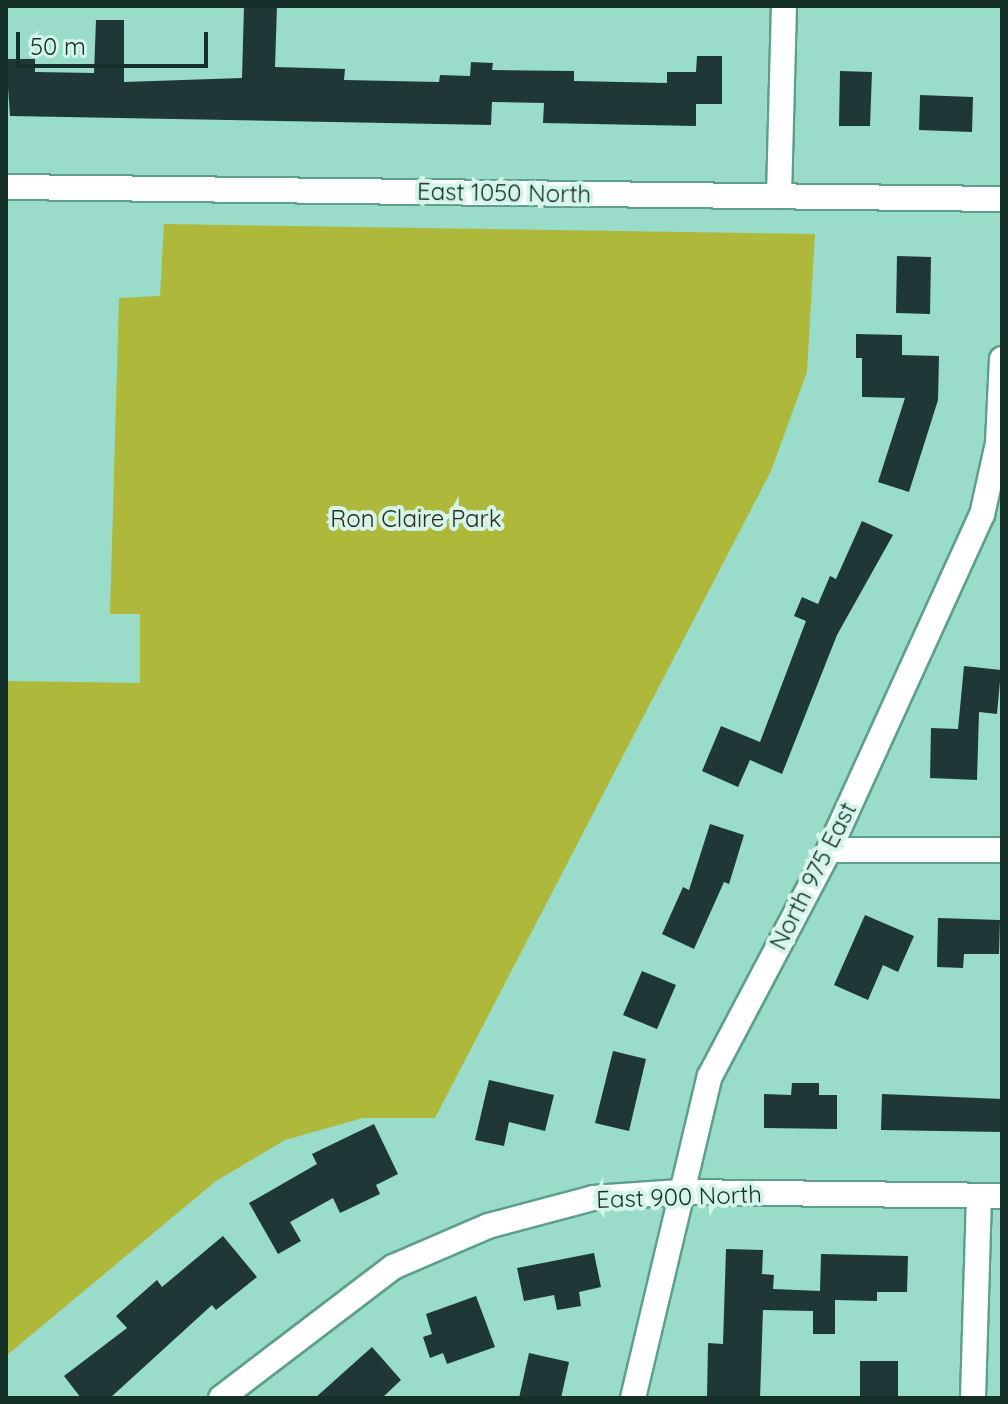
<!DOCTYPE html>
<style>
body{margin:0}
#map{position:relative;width:1008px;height:1404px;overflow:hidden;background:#99dcc9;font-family:Quicksand,sans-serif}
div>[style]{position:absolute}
.green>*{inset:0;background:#aeb93c}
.building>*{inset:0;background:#1f3736}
.roads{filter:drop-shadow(2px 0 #5d9e8c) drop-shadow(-2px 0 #5d9e8c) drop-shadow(0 2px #5d9e8c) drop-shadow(0 -2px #5d9e8c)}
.minor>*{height:24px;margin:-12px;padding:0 12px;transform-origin:12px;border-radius:12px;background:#fff}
span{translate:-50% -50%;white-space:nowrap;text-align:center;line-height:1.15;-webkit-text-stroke:8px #d5f5eb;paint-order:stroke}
.street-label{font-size:24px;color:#143029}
.park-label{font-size:24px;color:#2b2d18}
.frame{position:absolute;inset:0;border:8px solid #143029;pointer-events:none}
.scale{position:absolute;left:16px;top:32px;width:192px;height:36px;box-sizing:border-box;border:4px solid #143029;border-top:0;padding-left:10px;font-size:24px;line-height:28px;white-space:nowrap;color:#143029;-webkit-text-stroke:6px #d5f5eb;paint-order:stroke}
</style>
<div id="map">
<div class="green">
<i style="clip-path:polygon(164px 224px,815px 234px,807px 372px,771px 471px,435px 1118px,363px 1118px,285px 1140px,216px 1181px,6px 1356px,6px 681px,140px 683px,140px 614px,110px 614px,119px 298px,160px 296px)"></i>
</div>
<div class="building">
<i style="clip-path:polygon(244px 6px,277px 6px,275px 67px,345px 69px,344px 80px,439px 82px,440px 75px,470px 76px,471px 62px,493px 63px,492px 70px,574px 71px,574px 81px,667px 83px,667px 72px,696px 72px,697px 56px,722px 56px,722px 104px,696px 104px,696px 126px,543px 123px,544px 103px,492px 102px,491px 125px,10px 116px,6px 59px,35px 59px,35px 72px,94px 73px,96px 20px,124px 20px,124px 82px,242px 78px)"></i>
<i style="clip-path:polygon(840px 71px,872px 72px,870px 126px,839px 126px)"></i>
<i style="clip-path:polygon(920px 95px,973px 97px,972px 132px,919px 130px)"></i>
<i style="clip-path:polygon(897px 256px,931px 257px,930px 314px,896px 313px)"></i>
<i style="clip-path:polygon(856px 334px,902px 335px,902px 355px,939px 356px,938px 400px,909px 492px,878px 482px,905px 398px,862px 397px,862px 358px,856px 358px)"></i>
<i style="clip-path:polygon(862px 521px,893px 535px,837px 635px,782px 774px,750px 760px,738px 787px,702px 771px,721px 726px,760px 742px,806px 621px,794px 616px,802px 597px,818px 604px,830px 576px,836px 579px)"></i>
<i style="clip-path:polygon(964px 666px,1001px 670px,997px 714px,979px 712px,977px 780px,930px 778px,931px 728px,958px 729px)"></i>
<i style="clip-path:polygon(710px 824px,744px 835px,729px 884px,724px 882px,694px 949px,662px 934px,683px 887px,689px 890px)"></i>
<i style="clip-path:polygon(865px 915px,914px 936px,898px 972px,883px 965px,868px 1000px,834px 985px)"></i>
<i style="clip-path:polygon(938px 918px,1000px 920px,999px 954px,964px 954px,963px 968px,937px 967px)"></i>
<i style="clip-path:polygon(642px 971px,676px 985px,657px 1029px,623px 1015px)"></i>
<i style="clip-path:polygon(613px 1051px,646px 1059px,629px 1131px,595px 1123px)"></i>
<i style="clip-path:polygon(489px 1080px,554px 1095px,545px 1131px,509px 1122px,504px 1146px,475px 1140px)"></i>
<i style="clip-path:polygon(792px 1083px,819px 1083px,819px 1095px,837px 1095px,837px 1129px,764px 1128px,764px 1094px,791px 1095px)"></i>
<i style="clip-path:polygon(882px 1094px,1002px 1099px,1002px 1132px,881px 1130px)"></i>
<i style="clip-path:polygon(374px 1124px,398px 1174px,376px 1185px,380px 1194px,340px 1213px,333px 1198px,290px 1222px,301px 1241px,278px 1254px,249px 1203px,317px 1164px,312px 1154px)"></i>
<i style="clip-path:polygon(223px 1236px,257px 1277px,216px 1310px,212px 1305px,110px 1398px,81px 1398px,64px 1376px,127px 1328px,116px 1316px,157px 1280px,162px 1287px)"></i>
<i style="clip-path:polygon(726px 1249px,763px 1250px,762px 1274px,774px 1275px,773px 1289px,820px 1291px,821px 1254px,908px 1256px,907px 1292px,877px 1292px,877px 1301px,835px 1300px,835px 1334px,813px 1334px,813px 1311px,763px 1310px,760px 1398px,707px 1397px,708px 1343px,723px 1344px)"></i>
<i style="clip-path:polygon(594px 1253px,601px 1287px,579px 1292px,581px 1306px,557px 1310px,554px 1295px,524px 1301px,517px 1268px)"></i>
<i style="clip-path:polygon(476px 1296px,495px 1347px,447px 1364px,443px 1353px,430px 1358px,423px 1337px,432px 1334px,426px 1314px)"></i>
<i style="clip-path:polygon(372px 1347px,401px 1380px,382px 1398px,315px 1398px)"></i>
<i style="clip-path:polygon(529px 1353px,569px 1362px,561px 1398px,519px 1398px)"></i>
<i style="clip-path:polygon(860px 1361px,898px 1361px,898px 1398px,860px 1398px)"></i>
</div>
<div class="roads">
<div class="minor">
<i style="left:6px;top:187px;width:996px;rotate:0.69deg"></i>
<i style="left:779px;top:196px;width:190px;rotate:-88.5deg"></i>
<i style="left:829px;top:850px;width:173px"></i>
<i style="left:221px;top:1398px;width:216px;rotate:-37.3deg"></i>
<i style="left:393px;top:1267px;width:103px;rotate:-23.3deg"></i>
<i style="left:488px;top:1226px;width:109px;rotate:-14.9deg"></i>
<i style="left:593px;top:1198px;width:87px;rotate:-3.9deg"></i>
<i style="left:680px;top:1192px;width:322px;rotate:0.7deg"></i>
<i style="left:633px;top:1398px;width:331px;rotate:-76.6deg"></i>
<i style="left:710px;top:1076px;width:255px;rotate:-62.2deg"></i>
<i style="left:829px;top:850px;width:368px;rotate:-65.5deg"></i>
<i style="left:982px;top:515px;width:74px;rotate:-77.5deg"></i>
<i style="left:998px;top:443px;width:84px;rotate:-87.3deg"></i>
<i style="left:973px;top:1398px;width:202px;rotate:-88.3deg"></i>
</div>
</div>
<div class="street-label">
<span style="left:504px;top:193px;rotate:1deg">East 1050 North</span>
<span style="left:813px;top:876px;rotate:-63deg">North 975 East</span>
<span style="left:679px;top:1197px;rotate:-2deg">East 900 North</span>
</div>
<div class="park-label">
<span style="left:416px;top:519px">Ron Claire Park</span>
</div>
<div class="frame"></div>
<div class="scale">50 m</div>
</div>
